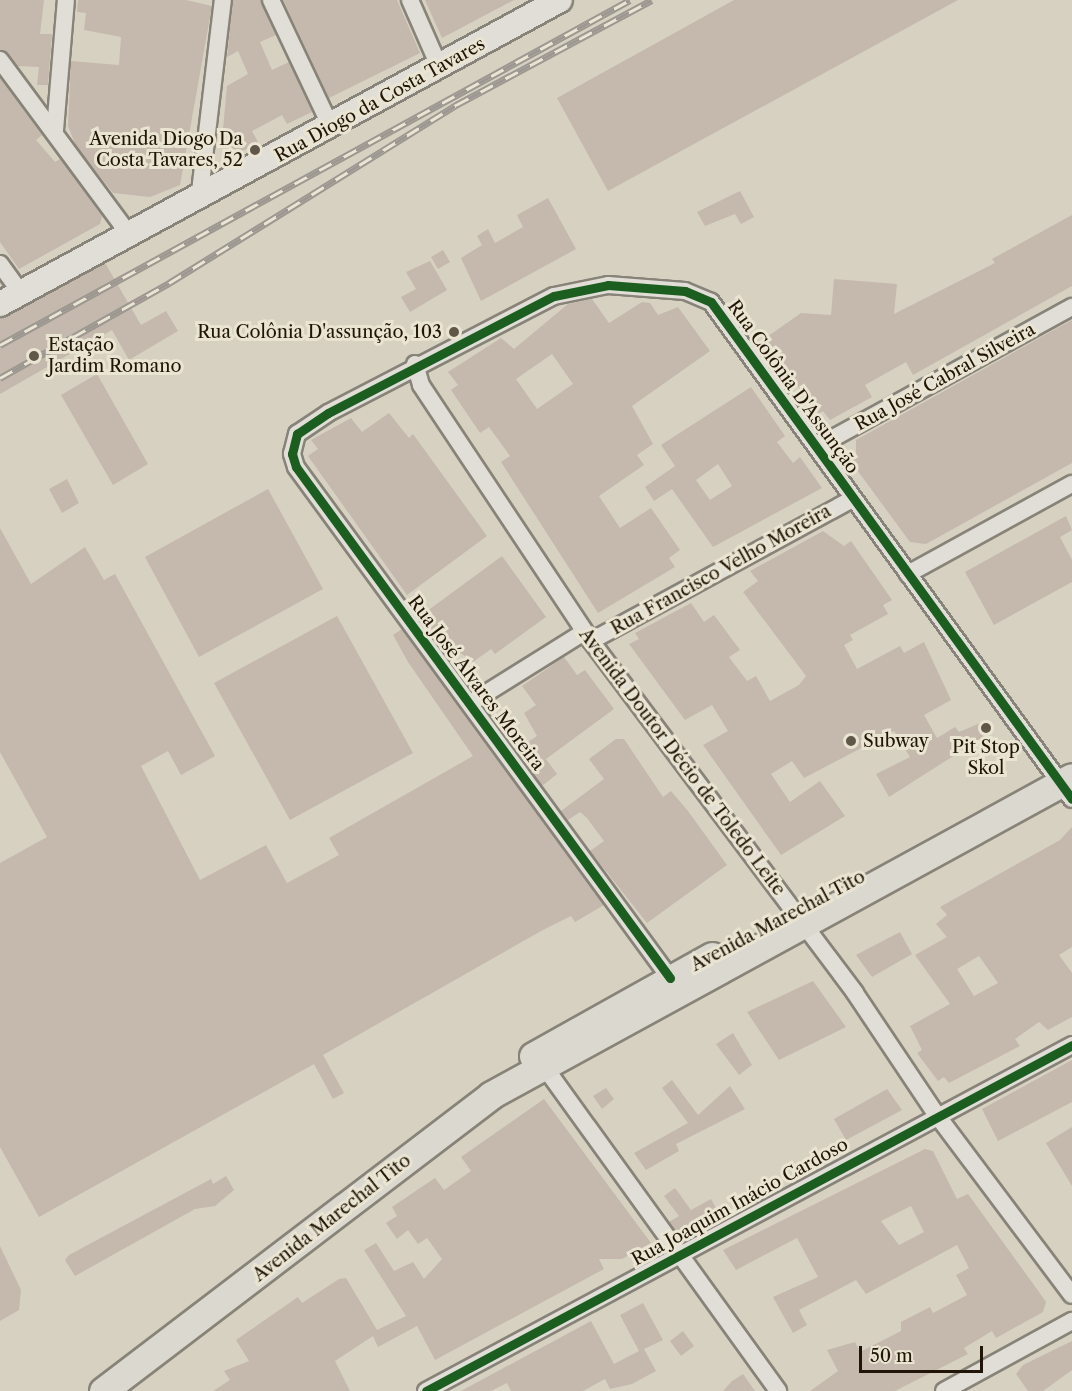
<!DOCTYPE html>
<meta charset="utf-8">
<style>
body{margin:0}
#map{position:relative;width:1072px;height:1391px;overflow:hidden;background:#d7d1c1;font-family:"Libre Caslon Text",serif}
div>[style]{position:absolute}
.building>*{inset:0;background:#c5b9ad}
.roads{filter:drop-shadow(2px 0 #888378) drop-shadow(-2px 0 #888378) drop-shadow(0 2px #888378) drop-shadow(0 -2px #888378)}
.street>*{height:16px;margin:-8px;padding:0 8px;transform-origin:8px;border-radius:8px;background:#e0ded6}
.secondary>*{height:24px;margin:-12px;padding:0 12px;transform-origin:12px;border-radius:12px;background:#e0ded6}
.primary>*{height:27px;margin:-13.5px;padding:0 13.5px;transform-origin:13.5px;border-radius:13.5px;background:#dbd8cf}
.rail>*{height:7px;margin-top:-3.5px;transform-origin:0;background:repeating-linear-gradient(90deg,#eae4d2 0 14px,#9c9891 0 28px);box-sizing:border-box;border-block:2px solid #9c9891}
.cycleway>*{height:9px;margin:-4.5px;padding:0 4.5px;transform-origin:4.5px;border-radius:4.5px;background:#1b5e20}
.dots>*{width:16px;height:16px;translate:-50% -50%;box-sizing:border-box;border:3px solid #eae4d2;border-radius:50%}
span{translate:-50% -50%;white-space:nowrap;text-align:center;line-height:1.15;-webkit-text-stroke:6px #eae4d2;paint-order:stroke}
.street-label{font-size:18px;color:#201507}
.poi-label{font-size:18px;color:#201507}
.right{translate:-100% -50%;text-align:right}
.left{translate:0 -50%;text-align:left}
.scale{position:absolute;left:859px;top:1346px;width:124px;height:27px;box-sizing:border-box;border:3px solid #201507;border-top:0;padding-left:8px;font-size:18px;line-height:21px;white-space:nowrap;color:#201507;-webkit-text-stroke:4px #eae4d2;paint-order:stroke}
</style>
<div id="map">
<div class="building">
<i style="clip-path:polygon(0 0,44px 0,40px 34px,52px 34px,48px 85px,37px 85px,39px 67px,17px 66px,0 50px)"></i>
<i style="clip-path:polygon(78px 0,186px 0,212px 6px,180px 185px,150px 197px,113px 193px,76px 146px,68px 126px,71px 61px,119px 65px,121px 37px,84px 30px,86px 13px,77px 12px)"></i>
<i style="clip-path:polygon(233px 0,261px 0,276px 35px,260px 42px,272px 70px,289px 62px,312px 112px,287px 124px,282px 115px,252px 131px,259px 144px,235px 154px,223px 129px,227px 86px,248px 74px,238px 51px,227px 57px)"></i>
<i style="clip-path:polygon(283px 0,397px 0,420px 53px,329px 98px)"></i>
<i style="clip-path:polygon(425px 0,514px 0,442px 38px)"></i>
<i style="clip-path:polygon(734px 0,958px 0,608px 191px,557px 98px)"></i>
<i style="clip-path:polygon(0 78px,42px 135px,36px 140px,55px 162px,60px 159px,102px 216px,100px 224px,19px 269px,0 242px)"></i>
<i style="clip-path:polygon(740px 191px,754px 217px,741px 224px,735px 214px,705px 226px,697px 212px)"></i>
<i style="clip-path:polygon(548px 198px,576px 249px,481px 301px,461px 258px,482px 245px,477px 236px,488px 229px,495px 243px,523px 227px,517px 215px)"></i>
<i style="clip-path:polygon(1072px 215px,1072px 286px,913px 375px,906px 362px,865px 385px,872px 397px,830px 420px,823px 411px,818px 414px,764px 339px,801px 313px,831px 315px,834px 279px,897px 284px,894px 314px,995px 263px,992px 259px)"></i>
<i style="clip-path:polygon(443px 250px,450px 262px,438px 269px,431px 257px)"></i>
<i style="clip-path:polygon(430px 261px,447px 290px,410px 312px,401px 297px,416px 289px,406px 272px)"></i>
<i style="clip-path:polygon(105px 263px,141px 325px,166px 311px,178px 331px,129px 360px,112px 330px,0 394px,0 318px)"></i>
<i style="clip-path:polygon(evenodd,592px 299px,609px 323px,642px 302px,650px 303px,658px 315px,678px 307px,710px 351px,632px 406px,653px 444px,637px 455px,644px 465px,599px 496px,620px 528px,651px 508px,680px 550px,669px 558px,675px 567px,598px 613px,501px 462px,510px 456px,489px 427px,480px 433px,451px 390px,458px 385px,448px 372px,501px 338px,514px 349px,568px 304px,592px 299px,552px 354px,573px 384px,537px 409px,516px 379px,552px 354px)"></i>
<i style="clip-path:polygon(1072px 320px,1072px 463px,926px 544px,910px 542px,849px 459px,856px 455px,856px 440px)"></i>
<i style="clip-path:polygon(97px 374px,148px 464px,113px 485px,61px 395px)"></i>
<i style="clip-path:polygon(evenodd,751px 387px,785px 436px,777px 442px,793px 463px,800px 457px,822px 488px,713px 547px,672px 489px,654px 501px,645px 487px,675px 466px,661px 445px,751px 387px,718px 464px,732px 486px,710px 500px,696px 480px,718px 464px)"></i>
<i style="clip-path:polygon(389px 413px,409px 438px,413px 434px,487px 536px,407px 595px,308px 456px,318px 449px,311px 440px,351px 418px,362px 432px)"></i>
<i style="clip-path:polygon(67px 479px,79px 503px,62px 513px,49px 489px)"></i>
<i style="clip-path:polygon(268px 489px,323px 589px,199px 657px,145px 557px)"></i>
<i style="clip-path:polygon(1066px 516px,1072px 530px,1060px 537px,1072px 560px,1072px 582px,994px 625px,965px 572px)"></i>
<i style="clip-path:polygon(0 528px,31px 584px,85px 547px,104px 580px,115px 574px,215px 756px,181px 775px,168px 751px,141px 766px,200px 880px,266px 845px,287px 883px,339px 855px,329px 838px,473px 756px,408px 662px,393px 635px,402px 629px,604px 905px,575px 922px,571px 916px,541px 931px,323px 1055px,344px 1093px,333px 1099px,314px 1064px,39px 1217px,0 1147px,0 863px,47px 837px,0 752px)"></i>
<i style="clip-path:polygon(823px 531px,844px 546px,851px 541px,892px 600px,883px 605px,888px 614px,850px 635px,853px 640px,844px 645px,857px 669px,900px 646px,904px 653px,924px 642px,951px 700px,924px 715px,937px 738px,955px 727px,959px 732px,985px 721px,991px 732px,889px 797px,876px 774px,910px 757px,894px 731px,804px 778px,792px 761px,771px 774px,790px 802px,820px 781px,845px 816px,781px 855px,703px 745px,728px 731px,712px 705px,685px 720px,629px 644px,639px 639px,635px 633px,691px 603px,704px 622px,714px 615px,740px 650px,729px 657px,747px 681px,756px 676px,770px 701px,799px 685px,806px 676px,743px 592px,758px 581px,750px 571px)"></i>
<i style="clip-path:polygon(502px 556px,546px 617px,495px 654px,491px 649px,473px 662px,458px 651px,448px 657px,419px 617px)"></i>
<i style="clip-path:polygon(337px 616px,413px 753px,290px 820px,214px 683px)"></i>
<i style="clip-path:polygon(564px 657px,577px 675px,585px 670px,614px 709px,546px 759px,557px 774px,542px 786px,516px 750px,537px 736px,524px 713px,536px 705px,522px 686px)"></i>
<i style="clip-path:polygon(616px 739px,624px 739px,663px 797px,671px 791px,688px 811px,727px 865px,647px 923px,590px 851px,604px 841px,587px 818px,580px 812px,568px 820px,561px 811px,604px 779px,589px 759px)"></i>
<i style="clip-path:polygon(evenodd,1072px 827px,1072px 947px,1059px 955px,1072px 973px,1072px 1017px,1048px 1030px,1039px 1022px,1015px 1039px,1020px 1046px,949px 1083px,944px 1077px,938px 1081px,917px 1053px,922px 1050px,910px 1026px,950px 1004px,915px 955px,947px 937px,936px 924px,947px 915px,940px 907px,1060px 840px,1072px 827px,979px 956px,998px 983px,974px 996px,957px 969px,979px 956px)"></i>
<i style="clip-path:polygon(900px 932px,912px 954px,872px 977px,856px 955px)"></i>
<i style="clip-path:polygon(813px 981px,846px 1027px,779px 1060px,747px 1012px)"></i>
<i style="clip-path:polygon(733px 1033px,752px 1065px,739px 1075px,716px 1044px)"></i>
<i style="clip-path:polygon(1072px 1060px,1072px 1102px,998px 1141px,982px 1109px)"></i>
<i style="clip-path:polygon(672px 1080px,698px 1115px,730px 1086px,745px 1109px,676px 1144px,679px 1151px,646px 1170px,634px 1153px,688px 1123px,662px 1088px)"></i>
<i style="clip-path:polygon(606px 1088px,614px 1099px,602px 1109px,593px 1096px)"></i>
<i style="clip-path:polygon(887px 1089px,902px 1110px,846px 1140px,834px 1119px)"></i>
<i style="clip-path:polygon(544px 1099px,651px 1243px,622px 1259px,599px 1259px,604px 1269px,435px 1360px,417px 1326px,378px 1347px,373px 1336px,335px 1361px,350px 1391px,213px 1391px,230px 1380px,224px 1371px,249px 1361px,236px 1340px,298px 1297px,302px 1303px,339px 1279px,346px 1278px,377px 1330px,406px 1316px,364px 1250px,376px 1243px,394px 1271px,413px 1262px,424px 1279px,442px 1259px,427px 1238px,418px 1244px,408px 1230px,397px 1239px,386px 1223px,397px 1216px,392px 1207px,435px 1178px,444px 1190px,471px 1171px,461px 1157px)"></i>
<i style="clip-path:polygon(1072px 1127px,1072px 1186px,1046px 1143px)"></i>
<i style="clip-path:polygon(evenodd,925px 1149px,933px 1151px,957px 1199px,968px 1194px,1034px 1285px,1046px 1302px,1043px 1312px,996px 1338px,992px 1331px,964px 1348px,968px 1354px,895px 1391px,810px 1391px,838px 1371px,827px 1350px,855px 1342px,860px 1352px,901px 1331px,901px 1322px,930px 1307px,933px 1313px,967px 1295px,956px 1275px,969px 1268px,957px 1245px,866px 1294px,856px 1280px,799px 1310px,807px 1325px,793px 1333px,773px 1297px,818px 1277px,797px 1238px,736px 1270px,723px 1250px,925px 1149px,911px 1206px,924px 1232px,899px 1245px,881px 1221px,911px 1206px)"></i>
<i style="clip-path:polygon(226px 1176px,234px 1190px,215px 1206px,195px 1209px,75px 1276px,65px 1260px,69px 1255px,211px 1179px,213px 1184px)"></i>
<i style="clip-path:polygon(675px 1188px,691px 1210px,711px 1199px,717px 1210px,676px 1232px,669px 1222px,679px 1216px,664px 1196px)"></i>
<i style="clip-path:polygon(0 1246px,21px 1290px,19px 1310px,0 1321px)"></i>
<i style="clip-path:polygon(643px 1303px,663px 1340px,644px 1349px,656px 1371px,632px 1384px,610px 1389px,605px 1379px,583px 1391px,511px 1391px,507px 1383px,491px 1391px,461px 1391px,591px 1321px,614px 1364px,639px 1351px,620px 1315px)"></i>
<i style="clip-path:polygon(683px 1331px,694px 1346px,681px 1356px,670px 1341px)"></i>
<i style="clip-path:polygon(1072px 1341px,1072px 1370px,1043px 1391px,1028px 1391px,1016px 1374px,1023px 1365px)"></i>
<i style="clip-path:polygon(743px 1374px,755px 1391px,723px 1391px,732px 1381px)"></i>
</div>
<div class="roads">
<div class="street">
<i style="left:271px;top:0;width:140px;rotate:64.7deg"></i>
<i style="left:410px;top:0;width:72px;rotate:66.3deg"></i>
<i style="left:0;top:60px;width:219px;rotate:53.5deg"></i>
<i style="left:55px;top:130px;width:130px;rotate:-85.2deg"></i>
<i style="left:199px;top:200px;width:201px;rotate:-83.2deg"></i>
<i style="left:0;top:264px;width:36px;rotate:54deg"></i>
<i style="left:415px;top:364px;width:22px;rotate:74deg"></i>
<i style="left:421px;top:385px;width:307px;rotate:56.4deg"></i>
<i style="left:591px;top:641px;width:440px;rotate:53.1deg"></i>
<i style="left:855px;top:993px;width:146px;rotate:56.2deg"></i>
<i style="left:936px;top:1114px;width:226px;rotate:53.1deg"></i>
<i style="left:817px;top:447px;width:291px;rotate:-28.8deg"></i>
<i style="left:908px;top:574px;width:187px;rotate:-28.8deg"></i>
<i style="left:591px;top:641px;width:297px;rotate:-28.5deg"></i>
<i style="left:472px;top:702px;width:132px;rotate:-32deg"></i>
<i style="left:670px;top:978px;width:633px;rotate:-126.2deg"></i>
<i style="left:296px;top:467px;width:14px;rotate:-107deg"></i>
<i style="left:292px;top:454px;width:21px;rotate:-76deg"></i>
<i style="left:297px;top:434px;width:37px;rotate:-34deg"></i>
<i style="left:328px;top:413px;width:254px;rotate:-27.4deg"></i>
<i style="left:554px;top:296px;width:55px;rotate:-11.5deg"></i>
<i style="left:608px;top:285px;width:77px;rotate:4.5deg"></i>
<i style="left:685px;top:291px;width:28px;rotate:23deg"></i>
<i style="left:711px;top:302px;width:614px;rotate:54.01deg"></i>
<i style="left:546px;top:1069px;width:397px;rotate:54.2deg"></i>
<i style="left:426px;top:1391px;width:733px;rotate:-28.17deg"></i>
<i style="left:944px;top:1391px;width:146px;rotate:-28.7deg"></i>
</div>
<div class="secondary">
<i style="left:0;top:304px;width:637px;rotate:-28.5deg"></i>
</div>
<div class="primary">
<i style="left:533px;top:1056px;width:205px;rotate:-29.2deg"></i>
<i style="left:103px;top:1391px;width:488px;rotate:-37.3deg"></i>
<i style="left:491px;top:1095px;width:662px;rotate:-28.69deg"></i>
</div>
</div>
<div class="rail">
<i style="left:0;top:345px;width:718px;rotate:-28.71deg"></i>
<i style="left:0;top:378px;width:194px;rotate:-29.3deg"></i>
<i style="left:169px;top:283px;width:338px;rotate:-31.8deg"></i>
<i style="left:456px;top:105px;width:222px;rotate:-28.2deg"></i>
</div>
<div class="cycleway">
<i style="left:670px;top:978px;width:633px;rotate:-126.2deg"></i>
<i style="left:296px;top:467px;width:14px;rotate:-107deg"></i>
<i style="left:292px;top:454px;width:21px;rotate:-76deg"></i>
<i style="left:297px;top:434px;width:37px;rotate:-34deg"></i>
<i style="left:328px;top:413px;width:254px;rotate:-27.4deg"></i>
<i style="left:554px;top:296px;width:55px;rotate:-11.5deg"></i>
<i style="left:608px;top:285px;width:77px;rotate:4.5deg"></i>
<i style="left:685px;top:291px;width:28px;rotate:23deg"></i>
<i style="left:711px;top:302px;width:614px;rotate:54.01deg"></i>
<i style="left:426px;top:1391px;width:733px;rotate:-28.17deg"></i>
</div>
<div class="dots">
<i style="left:255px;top:150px;background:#605748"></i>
<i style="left:454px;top:332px;background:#605748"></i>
<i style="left:34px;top:356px;background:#605748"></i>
<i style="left:986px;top:728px;background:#605748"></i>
<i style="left:851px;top:741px;background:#605748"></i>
</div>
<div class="street-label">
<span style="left:380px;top:100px;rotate:-29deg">Rua Diogo da Costa Tavares</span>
<span style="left:945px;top:377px;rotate:-29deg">Rua José Cabral Silveira</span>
<span style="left:793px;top:387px;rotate:54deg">Rua Colônia D'Assunção</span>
<span style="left:721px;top:570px;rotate:-29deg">Rua Francisco Velho Moreira</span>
<span style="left:476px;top:683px;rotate:53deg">Rua José Alvares Moreira</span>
<span style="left:682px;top:762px;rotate:53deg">Avenida Doutor Décio de Toledo Leite</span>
<span style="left:778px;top:921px;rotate:-28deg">Avenida Marechal Tito</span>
<span style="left:740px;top:1202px;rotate:-29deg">Rua Joaquim Inácio Cardoso</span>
<span style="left:332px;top:1218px;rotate:-38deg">Avenida Marechal Tito</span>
</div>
<div class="poi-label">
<span class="right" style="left:243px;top:150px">Avenida Diogo Da<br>Costa Tavares, 52</span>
<span class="right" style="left:442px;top:332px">Rua Colônia D'assunção, 103</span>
<span class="left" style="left:48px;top:356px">Estação<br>Jardim Romano</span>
<span class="left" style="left:863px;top:741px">Subway</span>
<span style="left:986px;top:758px">Pit Stop<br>Skol</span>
</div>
<div class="scale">50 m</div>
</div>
